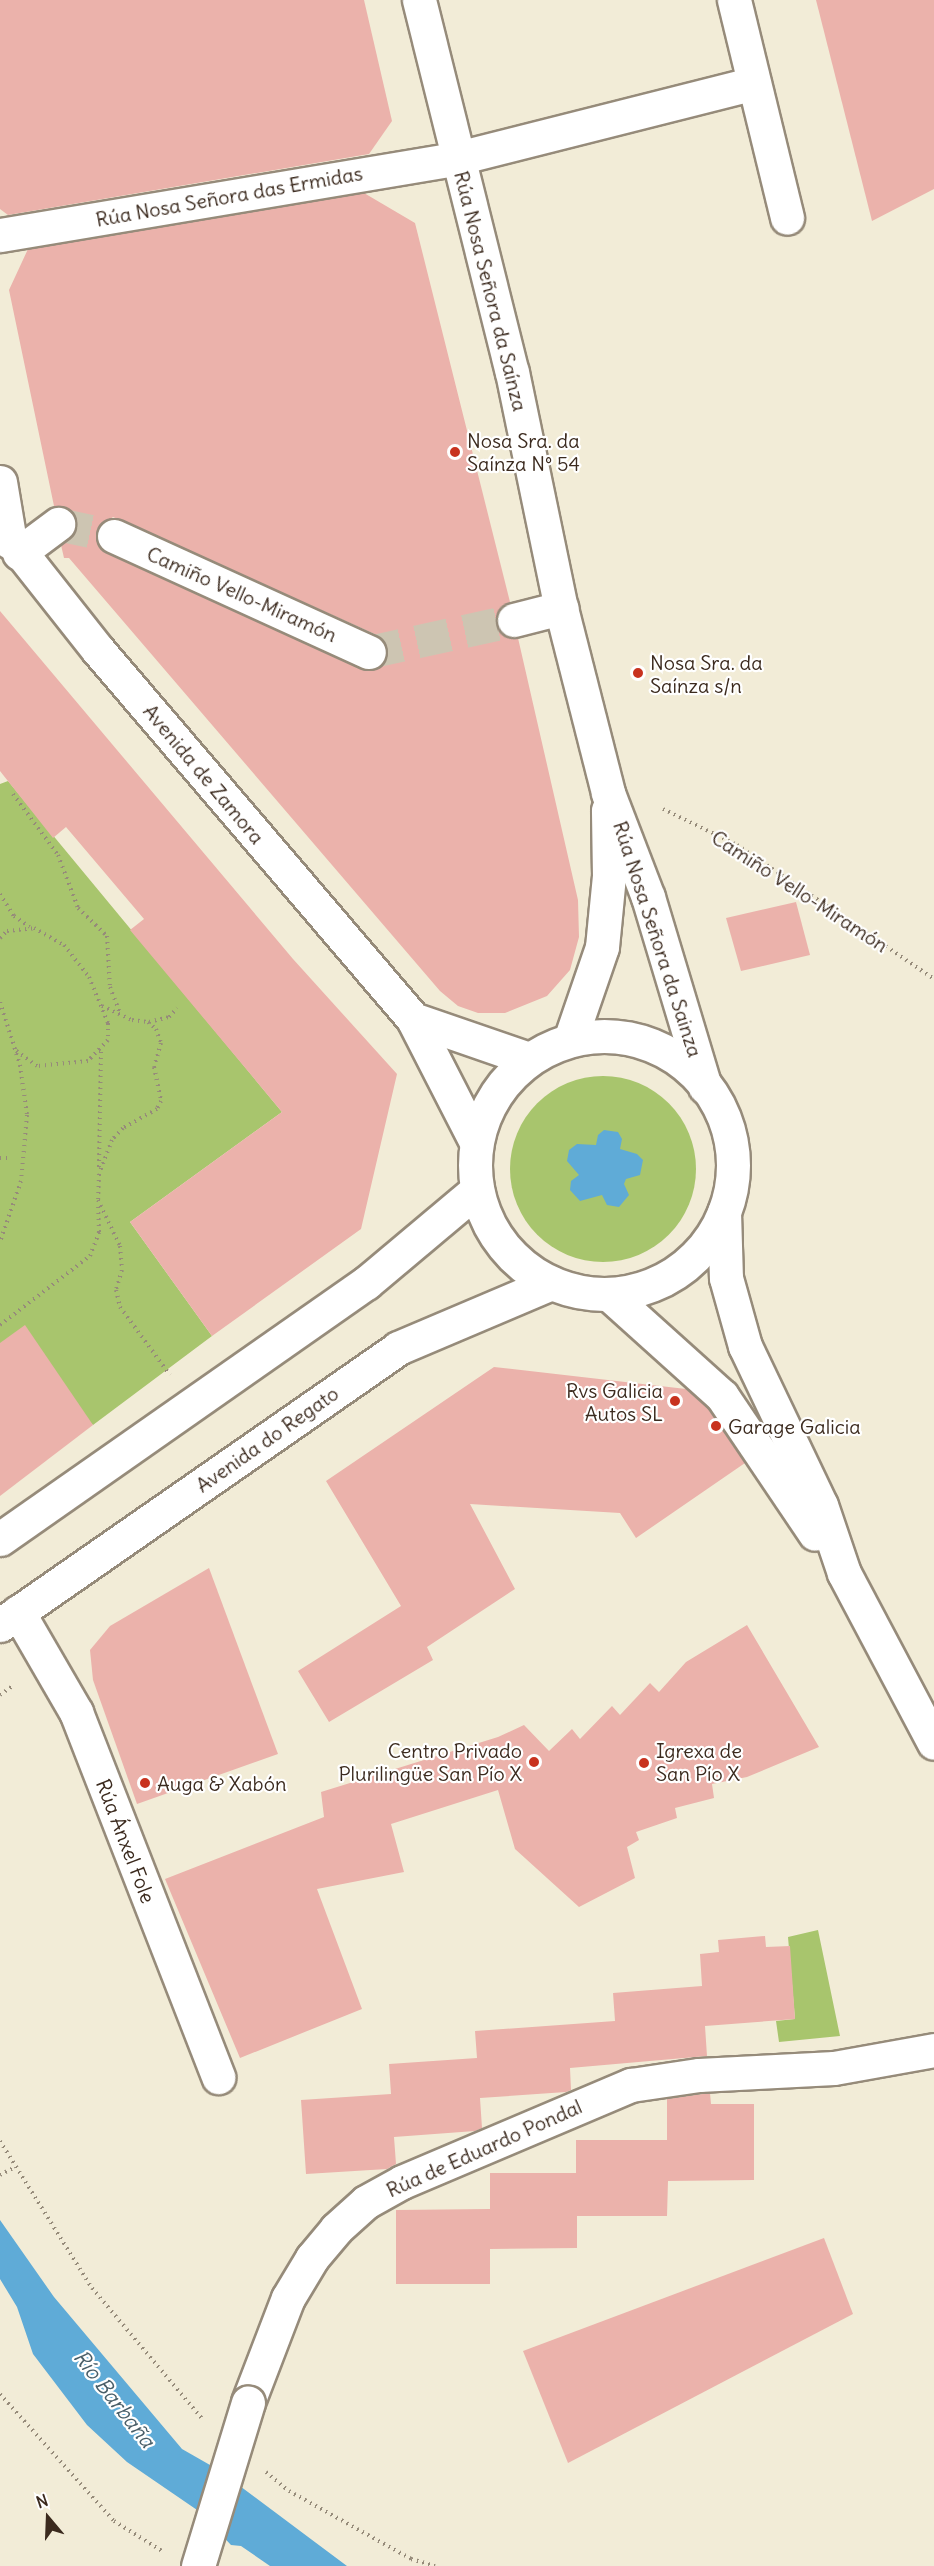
<!DOCTYPE html>
<meta charset="utf-8">
<style>
body{margin:0}
#map{position:relative;width:934px;height:2566px;overflow:hidden;background:#f2ecd7;font-family:Delius,sans-serif}
div>[style]{position:absolute}
.green>*{inset:0;background:#a8c56d}
.round{border-radius:50%}
.water>*{inset:0;background:#5fabd7}
.building>*{inset:0;background:#ebb2ab}
.minor-tunnel>*{height:33px;margin-top:-16.5px;transform-origin:0;background:repeating-linear-gradient(90deg,#cdc5b2 0 33px,transparent 0 49px)}
.path>*{height:4px;margin-top:-2px;transform-origin:0;background:repeating-linear-gradient(90deg,#968b7a 0 1.5px,transparent 0 6px)}
.roads{filter:drop-shadow(2px 0 #968b7a) drop-shadow(-2px 0 #968b7a) drop-shadow(0 2px #968b7a) drop-shadow(0 -2px #968b7a)}
.minor>*{height:33px;margin:-16.5px;padding:0 16.5px;transform-origin:16.5px;border-radius:16.5px;background:#fff}
.tertiary>*{height:33px;margin:-16.5px;padding:0 16.5px;transform-origin:16.5px;border-radius:16.5px;background:#fff}
.tertiary>.ring{margin:-16.5px;padding:0;box-sizing:content-box;background:none;border:33px solid #fff;border-radius:50%}
.bridges{filter:drop-shadow(2px 0 #968b7a) drop-shadow(-2px 0 #968b7a) drop-shadow(0 2px #968b7a) drop-shadow(0 -2px #968b7a)}
.minor-bridge>*{height:33px;margin:-16.5px;padding:0 16.5px;transform-origin:16.5px;border-radius:16.5px;background:#fff}
.dots>*{width:16px;height:16px;translate:-50% -50%;box-sizing:border-box;border:3px solid #fff;border-radius:50%}
span{translate:-50% -50%;white-space:nowrap;text-align:center;line-height:1.15;-webkit-text-stroke:4.5px #fff;paint-order:stroke}
.street-label{font-size:20px;color:#3b2a1e}
.poi-label{font-size:20px;color:#3b2a1e}
.left{translate:0 -50%;text-align:left}
.right{translate:-100% -50%;text-align:right}
.water-label{font-size:21px;color:#495e68;font-style:italic}
.north{position:absolute;left:18px;top:2488px;width:60px;height:60px;-webkit-text-stroke:4px #fff;paint-order:stroke;rotate:341deg;font-size:16px;font-weight:700;line-height:24px;text-align:center;color:#3b2a1e}
.north::after{content:'';display:block;margin:auto;width:21px;height:27px;background:#3b2a1e;clip-path:polygon(50% 0,100% 100%,50% 72%,0 100%)}
</style>
<div id="map">
<div class="green">
<i style="clip-path:polygon(8px 781px,282px 1112px,130px 1222px,212px 1336px,93px 1425px,0 1343px,0 784px)"></i>
<i class="round" style="left:510px;top:1076px;width:186px;height:186px"></i>
<i style="clip-path:polygon(818px 1930px,840px 2036px,779px 2042px,776px 2021px,795px 2019px,788px 1937px)"></i>
</div>
<div class="water">
<i style="clip-path:polygon(604px 1130px,618px 1132px,622px 1139px,620px 1149px,637px 1154px,643px 1160px,640px 1175px,626px 1179px,624px 1184px,629px 1195px,619px 1207px,607px 1205px,602px 1195px,580px 1201px,570px 1190px,571px 1181px,579px 1175px,567px 1161px,569px 1150px,577px 1144px,596px 1145px,598px 1135px)"></i>
<i style="clip-path:polygon(0 2220px,54px 2297px,182px 2449px,217px 2469px,347px 2566px,270px 2566px,241px 2546px,231px 2545px,200px 2512px,127px 2462px,87px 2425px,33px 2354px,17px 2307px,0 2279px)"></i>
</div>
<div class="building">
<i style="clip-path:polygon(0 0,364px 0,392px 121px,369px 154px,8px 215px,0 209px)"></i>
<i style="clip-path:polygon(816px 0,934px 0,934px 189px,872px 221px)"></i>
<i style="clip-path:polygon(evenodd,364px 193px,415px 223px,510px 602px,501px 607px,496px 624px,501px 633px,518px 638px,578px 900px,579px 937px,570px 970px,547px 996px,505px 1013px,478px 1013px,458px 1006px,440px 991px,69px 558px,64px 558px,61px 545px,75px 532px,76px 521px,66px 507px,54px 506px,9px 290px,28px 249px,364px 193px,113px 517px,377px 635px,388px 650px,386px 660px,371px 671px,361px 669px,106px 553px,98px 546px,97px 529px,113px 517px)"></i>
<i style="clip-path:polygon(0 611px,293px 959px,397px 1074px,361px 1229px,212px 1336px,130px 1222px,282px 1112px,130px 930px,144px 919px,66px 827px,53px 838px,0 771px)"></i>
<i style="clip-path:polygon(796px 902px,810px 955px,741px 971px,726px 918px)"></i>
<i style="clip-path:polygon(25px 1325px,93px 1425px,0 1496px,0 1343px)"></i>
<i style="clip-path:polygon(494px 1367px,686px 1389px,707px 1407px,745px 1463px,636px 1538px,620px 1513px,470px 1504px,515px 1589px,427px 1647px,433px 1660px,329px 1722px,298px 1671px,401px 1606px,326px 1481px)"></i>
<i style="clip-path:polygon(209px 1568px,278px 1754px,137px 1804px,93px 1680px,90px 1650px,110px 1626px)"></i>
<i style="clip-path:polygon(747px 1625px,819px 1747px,747px 1777px,712px 1784px,714px 1798px,675px 1808px,677px 1818px,636px 1832px,639px 1840px,627px 1847px,635px 1878px,579px 1907px,515px 1849px,498px 1790px,391px 1824px,404px 1872px,317px 1889px,362px 2009px,240px 2058px,165px 1879px,324px 1817px,321px 1792px,498px 1737px,524px 1725px,549px 1751px,572px 1729px,580px 1739px,612px 1706px,620px 1715px,650px 1683px,659px 1692px,686px 1662px)"></i>
<i style="clip-path:polygon(765px 1936px,766px 1947px,790px 1946px,795px 2019px,705px 2026px,707px 2056px,570px 2068px,571px 2090px,566px 2092px,480px 2098px,482px 2128px,475px 2131px,394px 2137px,396px 2164px,387px 2169px,306px 2174px,301px 2100px,391px 2094px,389px 2064px,477px 2058px,475px 2031px,615px 2021px,613px 1993px,702px 1986px,700px 1954px,719px 1952px,718px 1940px)"></i>
<i style="clip-path:polygon(710px 2093px,711px 2104px,754px 2104px,754px 2180px,668px 2181px,667px 2216px,577px 2216px,577px 2248px,490px 2249px,490px 2284px,396px 2284px,396px 2210px,490px 2209px,490px 2173px,576px 2173px,576px 2140px,667px 2140px,667px 2099px)"></i>
<i style="clip-path:polygon(824px 2238px,853px 2314px,568px 2463px,523px 2351px)"></i>
</div>
<div class="minor-tunnel">
<i style="left:58px;top:524px;width:57px;rotate:12.1deg"></i>
<i style="left:369px;top:652px;width:148px;rotate:-12.4deg"></i>
</div>
<div class="path">
<i style="left:13px;top:794px;width:76px;rotate:53.6deg"></i>
<i style="left:58px;top:855px;width:57px;rotate:69.3deg"></i>
<i style="left:78px;top:908px;width:40px;rotate:44deg"></i>
<i style="left:107px;top:936px;width:51px;rotate:86.6deg"></i>
<i style="left:110px;top:987px;width:26px;rotate:69deg"></i>
<i style="left:663px;top:809px;width:82px;rotate:25.9deg"></i>
<i style="left:737px;top:845px;width:238px;rotate:34.2deg"></i>
<i style="left:0;top:894px;width:26px;rotate:58deg"></i>
<i style="left:14px;top:916px;width:19px;rotate:35deg"></i>
<i style="left:0;top:938px;width:10px;rotate:-45deg"></i>
<i style="left:7px;top:931px;width:27px;rotate:-6deg"></i>
<i style="left:34px;top:928px;width:34px;rotate:30deg"></i>
<i style="left:64px;top:945px;width:41px;rotate:52deg"></i>
<i style="left:89px;top:977px;width:50px;rotate:67.6deg"></i>
<i style="left:108px;top:1023px;width:17px;rotate:90deg"></i>
<i style="left:108px;top:1040px;width:29px;rotate:134deg"></i>
<i style="left:88px;top:1061px;width:51px;rotate:174.4deg"></i>
<i style="left:37px;top:1066px;width:26px;rotate:-144deg"></i>
<i style="left:0;top:1002px;width:66px;rotate:72.4deg"></i>
<i style="left:20px;top:1065px;width:50px;rotate:82deg"></i>
<i style="left:27px;top:1115px;width:66px;rotate:95.2deg"></i>
<i style="left:21px;top:1181px;width:65px;rotate:109deg"></i>
<i style="left:102px;top:1006px;width:33px;rotate:25deg"></i>
<i style="left:132px;top:1020px;width:16px;rotate:7deg"></i>
<i style="left:148px;top:1022px;width:11px;rotate:41deg"></i>
<i style="left:156px;top:1029px;width:15px;rotate:70deg"></i>
<i style="left:161px;top:1043px;width:25px;rotate:106deg"></i>
<i style="left:154px;top:1067px;width:35px;rotate:78deg"></i>
<i style="left:161px;top:1101px;width:9px;rotate:117deg"></i>
<i style="left:157px;top:1109px;width:39px;rotate:151deg"></i>
<i style="left:123px;top:1128px;width:16px;rotate:133deg"></i>
<i style="left:112px;top:1140px;width:36px;rotate:111deg"></i>
<i style="left:99px;top:1174px;width:26px;rotate:92deg"></i>
<i style="left:98px;top:1200px;width:51px;rotate:64.4deg"></i>
<i style="left:120px;top:1246px;width:24px;rotate:85deg"></i>
<i style="left:122px;top:1270px;width:21px;rotate:107deg"></i>
<i style="left:116px;top:1290px;width:17px;rotate:77deg"></i>
<i style="left:120px;top:1307px;width:84px;rotate:53.7deg"></i>
<i style="left:149px;top:1022px;width:21px;rotate:-14deg"></i>
<i style="left:169px;top:1017px;width:12px;rotate:-48deg"></i>
<i style="left:0;top:1158px;width:11px"></i>
<i style="left:99px;top:1167px;width:117px;rotate:-89deg"></i>
<i style="left:0;top:1325px;width:113px;rotate:-37.5deg"></i>
<i style="left:90px;top:1256px;width:26px;rotate:-69deg"></i>
<i style="left:99px;top:1232px;width:26px;rotate:-92deg"></i>
<i style="left:0;top:1695px;width:17px;rotate:-36deg"></i>
<i style="left:0;top:2141px;width:173px;rotate:58deg"></i>
<i style="left:92px;top:2288px;width:172px;rotate:49.9deg"></i>
<i style="left:0;top:2175px;width:17px;rotate:-28deg"></i>
<i style="left:0;top:2394px;width:171px;rotate:48.1deg"></i>
<i style="left:114px;top:2521px;width:57px;rotate:32deg"></i>
<i style="left:266px;top:2472px;width:30px;rotate:40deg"></i>
<i style="left:289px;top:2491px;width:140px;rotate:29.1deg"></i>
<i style="left:411px;top:2559px;width:25px;rotate:16deg"></i>
</div>
<div class="roads">
<div class="minor">
<i style="left:734px;top:0;width:224px;rotate:76.3deg"></i>
<i style="left:0;top:235px;width:464px;rotate:-9.5deg"></i>
<i style="left:458px;top:158px;width:305px;rotate:-14.2deg"></i>
<i style="left:0;top:482px;width:61px;rotate:80.5deg"></i>
<i style="left:114px;top:536px;width:280px;rotate:24.5deg"></i>
<i style="left:19px;top:553px;width:49px;rotate:-36.6deg"></i>
<i style="left:514px;top:620px;width:49px;rotate:-14.3deg"></i>
<i style="left:0;top:1539px;width:447px;rotate:-35deg"></i>
<i style="left:366px;top:1283px;width:145px;rotate:-40deg"></i>
<i style="left:18px;top:1612px;width:116px;rotate:59.9deg"></i>
<i style="left:76px;top:1712px;width:392px;rotate:68.7deg"></i>
<i style="left:0;top:1625px;width:485px;rotate:-34.8deg"></i>
<i style="left:398px;top:1348px;width:166px;rotate:-23deg"></i>
<i style="left:248px;top:2402px;width:111px;rotate:-69deg"></i>
<i style="left:288px;top:2298px;width:47px;rotate:-59deg"></i>
<i style="left:312px;top:2258px;width:38px;rotate:-50deg"></i>
<i style="left:336px;top:2229px;width:40px;rotate:-42deg"></i>
<i style="left:366px;top:2202px;width:41px;rotate:-29.1deg"></i>
<i style="left:402px;top:2182px;width:249px;rotate:-23deg"></i>
<i style="left:631px;top:2085px;width:69px;rotate:-8.4deg"></i>
<i style="left:699px;top:2075px;width:135px;rotate:-3deg"></i>
<i style="left:834px;top:2068px;width:102px;rotate:-10.2deg"></i>
</div>
<div class="tertiary">
<i style="left:419px;top:0;width:383px;rotate:76deg"></i>
<i style="left:512px;top:372px;width:241px;rotate:78.3deg"></i>
<i style="left:561px;top:608px;width:191px;rotate:75.7deg"></i>
<i style="left:608px;top:793px;width:111px;rotate:69deg"></i>
<i style="left:648px;top:897px;width:198px;rotate:73.3deg"></i>
<i style="left:0;top:526px;width:158px;rotate:51.7deg"></i>
<i style="left:98px;top:650px;width:485px;rotate:49.5deg"></i>
<i style="left:413px;top:1019px;width:138px;rotate:62.9deg"></i>
<i style="left:413px;top:1019px;width:123px;rotate:19deg"></i>
<i class="ring" style="left:475px;top:1036px;width:225px;height:225px"></i>
<i style="left:570px;top:1040px;width:98px;rotate:-71deg"></i>
<i style="left:602px;top:947px;width:71px;rotate:-84.4deg"></i>
<i style="left:609px;top:876px;width:66px;rotate:-90.9deg"></i>
<i style="left:724px;top:1212px;width:66px;rotate:88.3deg"></i>
<i style="left:726px;top:1278px;width:71px;rotate:74.4deg"></i>
<i style="left:745px;top:1346px;width:176px;rotate:64.5deg"></i>
<i style="left:821px;top:1505px;width:72px;rotate:71.3deg"></i>
<i style="left:844px;top:1573px;width:192px;rotate:62.1deg"></i>
<i style="left:611px;top:1296px;width:149px;rotate:42deg"></i>
<i style="left:722px;top:1396px;width:166px;rotate:56deg"></i>
</div>
</div>
<div class="bridges">
<div class="minor-bridge">
<i style="left:198px;top:2566px;width:171px;rotate:-73deg"></i>
</div>
</div>
<div class="dots">
<i style="left:455px;top:452px;background:#c8321e"></i>
<i style="left:638px;top:673px;background:#c8321e"></i>
<i style="left:675px;top:1401px;background:#c8321e"></i>
<i style="left:716px;top:1426px;background:#c8321e"></i>
<i style="left:534px;top:1762px;background:#c8321e"></i>
<i style="left:644px;top:1763px;background:#c8321e"></i>
<i style="left:145px;top:1783px;background:#c8321e"></i>
</div>
<div class="street-label">
<span style="left:229px;top:196px;rotate:-10deg">Rúa Nosa Señora das Ermidas</span>
<span style="left:491px;top:291px;rotate:76deg">Rúa Nosa Señora da Saínza</span>
<span style="left:242px;top:594px;rotate:24deg">Camiño Vello-Miramón</span>
<span style="left:204px;top:774px;rotate:50deg">Avenida de Zamora</span>
<span style="left:800px;top:891px;rotate:33deg">Camiño Vello-Miramón</span>
<span style="left:658px;top:939px;rotate:72deg">Rúa Nosa Señora da Sainza</span>
<span style="left:267px;top:1439px;rotate:-35deg">Avenida do Regato</span>
<span style="left:126px;top:1841px;rotate:69deg">Rúa Ánxel Fole</span>
<span style="left:484px;top:2148px;rotate:-24deg">Rúa de Eduardo Pondal</span>
</div>
<div class="poi-label">
<span class="left" style="left:467px;top:452px">Nosa Sra. da<br>Saínza Nº 54</span>
<span class="left" style="left:650px;top:674px">Nosa Sra. da<br>Saínza s/n</span>
<span class="right" style="left:663px;top:1402px">Rvs Galicia<br>Autos SL</span>
<span class="left" style="left:728px;top:1426px">Garage Galicia</span>
<span class="right" style="left:522px;top:1762px">Centro Privado<br>Plurilingüe San Pío X</span>
<span class="left" style="left:656px;top:1762px">Igrexa de<br>San Pío X</span>
<span class="left" style="left:157px;top:1783px">Auga &amp; Xabón</span>
</div>
<div class="water-label">
<span style="left:114px;top:2399px;rotate:52deg">Río Barbaña</span>
</div>
<div class="north">N</div>
</div>
